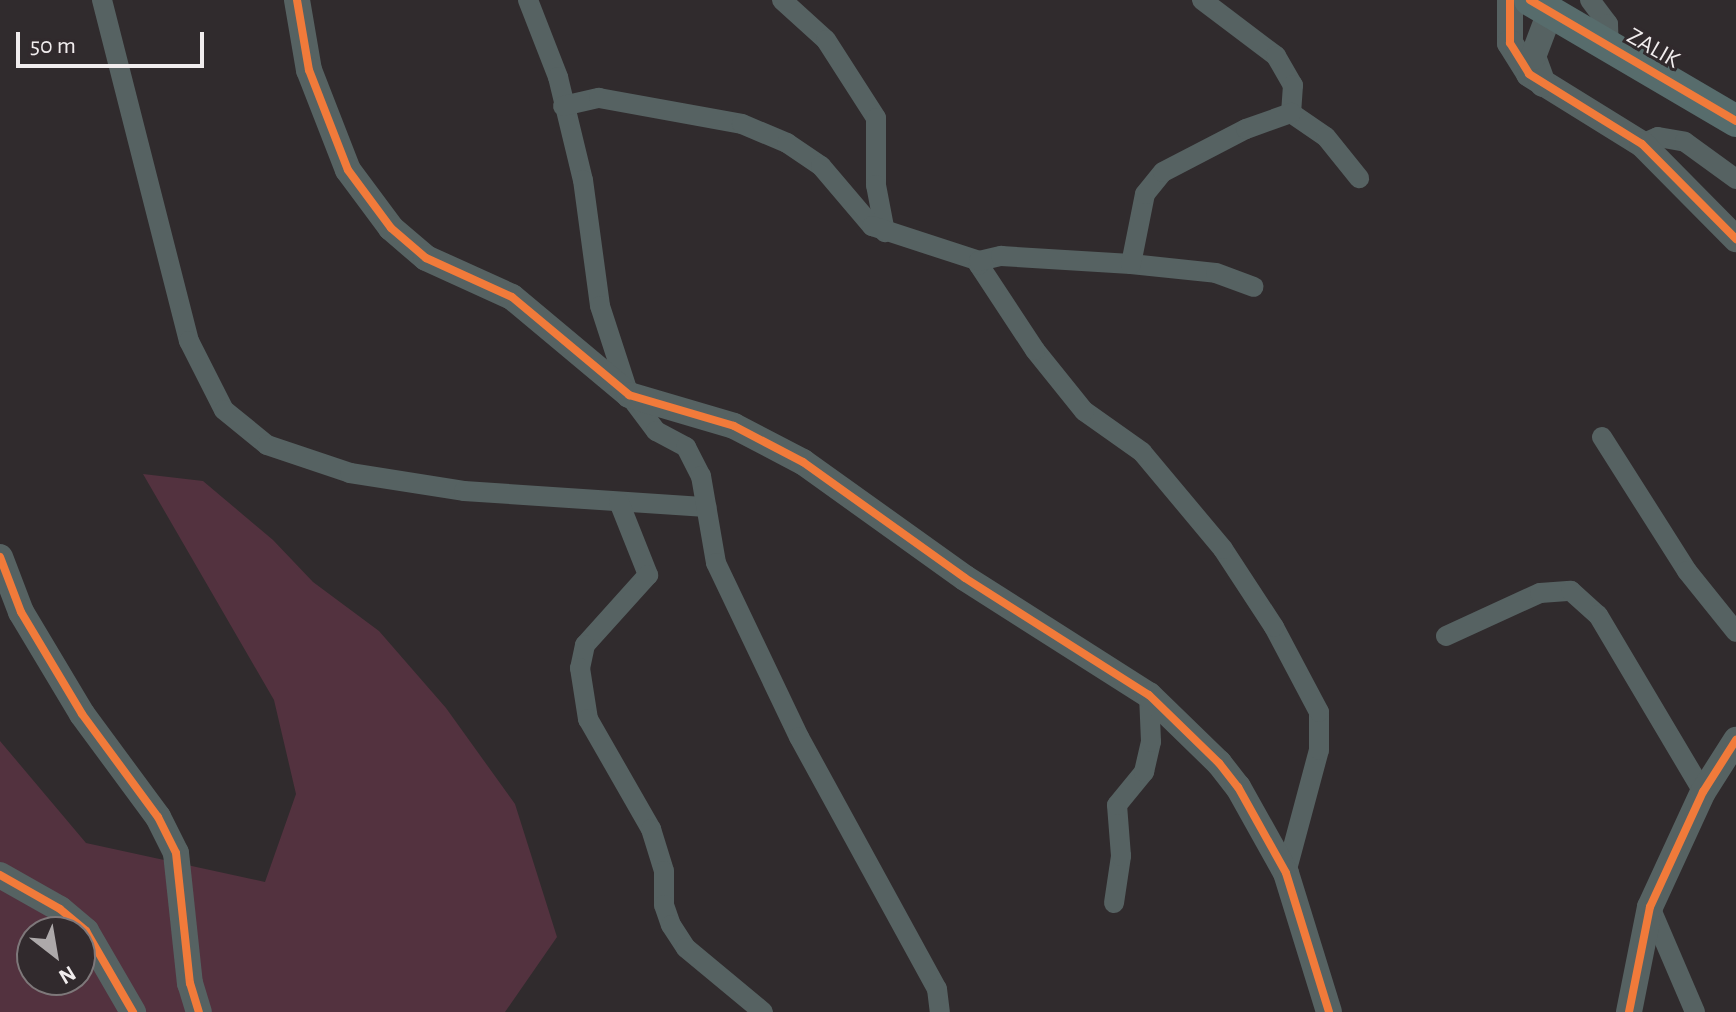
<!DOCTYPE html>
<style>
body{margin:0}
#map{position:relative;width:1736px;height:1012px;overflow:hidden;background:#302b2d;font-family:"Alegreya Sans",sans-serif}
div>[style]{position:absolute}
.green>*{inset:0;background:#53323f}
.minor>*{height:20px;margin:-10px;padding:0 10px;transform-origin:10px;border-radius:10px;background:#566262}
.tertiary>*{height:26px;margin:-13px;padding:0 13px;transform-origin:13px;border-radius:13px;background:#566262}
.primary>*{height:32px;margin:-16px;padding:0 16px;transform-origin:16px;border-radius:16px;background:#576c6c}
.cycleway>*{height:8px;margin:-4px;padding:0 4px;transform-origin:4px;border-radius:4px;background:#f17a3a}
span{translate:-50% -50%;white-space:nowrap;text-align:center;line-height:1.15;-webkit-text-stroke:6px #312a2d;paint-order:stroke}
.street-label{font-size:24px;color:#f1edee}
.north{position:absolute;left:16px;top:916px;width:80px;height:80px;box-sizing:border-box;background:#312a2d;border:2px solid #7e787a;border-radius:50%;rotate:149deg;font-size:22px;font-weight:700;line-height:32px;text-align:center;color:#f1edee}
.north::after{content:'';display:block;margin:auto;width:28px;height:36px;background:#ada9aa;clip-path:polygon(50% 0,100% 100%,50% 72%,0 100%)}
.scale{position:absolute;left:16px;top:32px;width:188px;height:36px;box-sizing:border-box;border:4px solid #f1edee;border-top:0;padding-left:10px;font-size:24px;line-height:28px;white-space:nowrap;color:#f1edee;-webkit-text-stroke:6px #312a2d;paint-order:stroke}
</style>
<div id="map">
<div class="green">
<i style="clip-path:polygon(evenodd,143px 474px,203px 481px,273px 540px,313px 582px,379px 631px,446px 708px,515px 804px,557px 937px,505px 1012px,0 1012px,0 741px,86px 843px,265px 882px,296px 794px,274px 700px,143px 474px,32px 932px,80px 932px,80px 980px,32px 980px,32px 932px)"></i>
</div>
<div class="minor">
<i style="left:102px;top:0;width:352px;rotate:75.7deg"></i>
<i style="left:189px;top:341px;width:77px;rotate:63.1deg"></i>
<i style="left:224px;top:410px;width:55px;rotate:39.1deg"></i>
<i style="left:267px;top:445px;width:88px;rotate:18.6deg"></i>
<i style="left:350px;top:473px;width:115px;rotate:9deg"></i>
<i style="left:464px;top:491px;width:243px;rotate:3.8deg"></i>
<i style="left:528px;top:0;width:83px;rotate:68.7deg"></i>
<i style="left:558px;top:77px;width:106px;rotate:76.4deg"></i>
<i style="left:583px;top:180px;width:127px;rotate:82.3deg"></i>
<i style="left:600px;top:306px;width:94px;rotate:72deg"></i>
<i style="left:629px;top:395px;width:45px;rotate:53.1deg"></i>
<i style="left:656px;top:431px;width:34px;rotate:28deg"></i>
<i style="left:686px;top:447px;width:33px;rotate:63deg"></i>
<i style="left:701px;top:476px;width:88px;rotate:80.2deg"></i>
<i style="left:716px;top:563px;width:193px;rotate:64.5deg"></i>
<i style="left:799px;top:737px;width:287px;rotate:61.3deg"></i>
<i style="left:937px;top:989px;width:23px;rotate:83deg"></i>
<i style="left:782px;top:0;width:59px;rotate:42.3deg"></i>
<i style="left:826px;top:40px;width:93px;rotate:57.3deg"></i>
<i style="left:876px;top:118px;width:67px;rotate:90deg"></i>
<i style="left:876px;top:185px;width:48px;rotate:79.2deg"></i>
<i style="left:1202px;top:0;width:93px;rotate:37.1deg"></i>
<i style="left:1276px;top:56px;width:34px;rotate:60deg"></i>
<i style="left:1293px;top:85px;width:28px;rotate:94deg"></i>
<i style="left:1291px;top:113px;width:42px;rotate:34.4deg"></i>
<i style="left:1326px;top:137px;width:53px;rotate:51.2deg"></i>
<i style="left:1590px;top:0;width:30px;rotate:53deg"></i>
<i style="left:1608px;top:24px;width:23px;rotate:88deg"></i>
<i style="left:563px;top:106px;width:37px;rotate:-13deg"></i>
<i style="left:599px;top:98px;width:145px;rotate:10.3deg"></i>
<i style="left:742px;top:124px;width:49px;rotate:22.9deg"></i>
<i style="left:787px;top:143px;width:41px;rotate:34.1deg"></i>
<i style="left:821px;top:166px;width:79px;rotate:49.6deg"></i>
<i style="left:872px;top:226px;width:113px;rotate:18.1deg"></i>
<i style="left:1642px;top:144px;width:17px;rotate:-24deg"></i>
<i style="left:1658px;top:137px;width:27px;rotate:10deg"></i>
<i style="left:1685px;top:142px;width:63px;rotate:36deg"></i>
<i style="left:1131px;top:264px;width:85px;rotate:6deg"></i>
<i style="left:1216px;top:273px;width:40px;rotate:20.2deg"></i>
<i style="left:1602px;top:437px;width:159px;rotate:57.6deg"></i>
<i style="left:1687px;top:571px;width:78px;rotate:51.2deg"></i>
<i style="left:619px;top:502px;width:79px;rotate:68.3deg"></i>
<i style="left:648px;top:575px;width:94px;rotate:132deg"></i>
<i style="left:585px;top:645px;width:24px;rotate:102deg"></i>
<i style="left:580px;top:668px;width:52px;rotate:81.1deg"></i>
<i style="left:588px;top:719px;width:127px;rotate:60.2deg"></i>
<i style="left:651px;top:829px;width:44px;rotate:72.8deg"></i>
<i style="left:664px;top:871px;width:34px;rotate:90deg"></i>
<i style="left:664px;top:905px;width:21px;rotate:71deg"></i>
<i style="left:671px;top:925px;width:27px;rotate:57deg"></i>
<i style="left:686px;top:948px;width:100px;rotate:39.7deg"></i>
<i style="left:1446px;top:636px;width:103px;rotate:-24.6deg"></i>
<i style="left:1540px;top:593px;width:31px;rotate:-4deg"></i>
<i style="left:1571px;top:591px;width:36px;rotate:42deg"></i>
<i style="left:1598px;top:615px;width:206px;rotate:59.3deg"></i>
<i style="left:1286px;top:873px;width:127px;rotate:-75deg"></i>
<i style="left:1319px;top:750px;width:38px;rotate:-90deg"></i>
<i style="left:1319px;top:712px;width:96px;rotate:-117.9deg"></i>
<i style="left:1274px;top:627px;width:93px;rotate:-123.2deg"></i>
<i style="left:1223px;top:549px;width:126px;rotate:-129.9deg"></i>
<i style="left:1142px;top:452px;width:71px;rotate:-144.7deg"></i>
<i style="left:1084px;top:411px;width:78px;rotate:-128.8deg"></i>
<i style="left:1035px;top:350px;width:102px;rotate:-123.4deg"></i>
<i style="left:979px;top:265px;width:4px;rotate:-90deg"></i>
<i style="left:979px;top:261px;width:23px;rotate:-13deg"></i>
<i style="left:1001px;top:256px;width:130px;rotate:3.5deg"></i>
<i style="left:1131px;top:264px;width:71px;rotate:-78.7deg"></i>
<i style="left:1145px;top:194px;width:28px;rotate:-51deg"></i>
<i style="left:1163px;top:172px;width:93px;rotate:-27.4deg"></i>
<i style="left:1246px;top:129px;width:48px;rotate:-19.6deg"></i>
<i style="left:1114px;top:903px;width:48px;rotate:-81.5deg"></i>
<i style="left:1121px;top:856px;width:51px;rotate:-94.5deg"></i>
<i style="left:1117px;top:805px;width:43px;rotate:-50.7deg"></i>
<i style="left:1144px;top:772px;width:31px;rotate:-77deg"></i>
<i style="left:1151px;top:742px;width:47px;rotate:-92.4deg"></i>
<i style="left:1650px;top:907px;width:114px;rotate:66.8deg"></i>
</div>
<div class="tertiary">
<i style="left:297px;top:0;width:71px;rotate:80.3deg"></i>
<i style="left:309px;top:70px;width:107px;rotate:68.7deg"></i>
<i style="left:348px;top:170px;width:72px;rotate:53.4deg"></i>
<i style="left:391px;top:228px;width:46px;rotate:40.6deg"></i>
<i style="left:426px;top:258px;width:94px;rotate:24.4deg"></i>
<i style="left:512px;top:297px;width:153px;rotate:39.9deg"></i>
<i style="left:629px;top:395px;width:109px;rotate:16.4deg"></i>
<i style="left:734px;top:426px;width:78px;rotate:27.6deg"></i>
<i style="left:803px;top:462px;width:199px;rotate:35.6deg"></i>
<i style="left:965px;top:578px;width:218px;rotate:32.5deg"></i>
<i style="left:1149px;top:695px;width:98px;rotate:44.2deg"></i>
<i style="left:1219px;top:763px;width:31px;rotate:52deg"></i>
<i style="left:1238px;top:787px;width:98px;rotate:60.8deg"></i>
<i style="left:1286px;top:873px;width:145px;rotate:72.8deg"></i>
<i style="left:1510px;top:0;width:43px;rotate:90deg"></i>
<i style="left:1510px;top:43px;width:36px;rotate:58deg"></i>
<i style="left:1529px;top:74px;width:133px;rotate:31.8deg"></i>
<i style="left:1642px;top:144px;width:134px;rotate:45.3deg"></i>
<i style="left:1543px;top:84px;width:29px;rotate:-110deg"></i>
<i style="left:1533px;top:57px;width:48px;rotate:-69.3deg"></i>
<i style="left:0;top:557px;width:59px;rotate:69.1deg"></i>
<i style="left:21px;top:612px;width:119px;rotate:59.1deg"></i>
<i style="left:82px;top:714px;width:128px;rotate:53.6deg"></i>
<i style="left:158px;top:817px;width:40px;rotate:63.4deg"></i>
<i style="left:176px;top:853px;width:131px;rotate:83.9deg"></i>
<i style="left:190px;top:983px;width:30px;rotate:73deg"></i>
<i style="left:0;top:875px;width:69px;rotate:29.5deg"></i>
<i style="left:60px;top:909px;width:34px;rotate:40deg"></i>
<i style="left:86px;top:931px;width:94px;rotate:59.9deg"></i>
<i style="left:1629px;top:1012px;width:107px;rotate:-78.7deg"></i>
<i style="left:1650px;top:907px;width:127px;rotate:-65.3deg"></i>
<i style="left:1703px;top:792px;width:62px;rotate:-57.6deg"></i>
</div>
<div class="primary">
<i style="left:1530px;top:0;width:239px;rotate:30.4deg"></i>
</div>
<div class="cycleway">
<i style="left:297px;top:0;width:71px;rotate:80.3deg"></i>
<i style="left:309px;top:70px;width:107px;rotate:68.7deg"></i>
<i style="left:348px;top:170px;width:72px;rotate:53.4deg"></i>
<i style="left:391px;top:228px;width:46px;rotate:40.6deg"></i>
<i style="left:426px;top:258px;width:94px;rotate:24.4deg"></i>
<i style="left:512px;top:297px;width:153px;rotate:39.9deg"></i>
<i style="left:629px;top:395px;width:109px;rotate:16.4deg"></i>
<i style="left:734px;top:426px;width:78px;rotate:27.6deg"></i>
<i style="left:803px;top:462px;width:199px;rotate:35.6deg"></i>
<i style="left:965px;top:578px;width:218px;rotate:32.5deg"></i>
<i style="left:1149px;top:695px;width:98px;rotate:44.2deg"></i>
<i style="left:1219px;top:763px;width:31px;rotate:52deg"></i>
<i style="left:1238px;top:787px;width:98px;rotate:60.8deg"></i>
<i style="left:1286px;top:873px;width:145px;rotate:72.8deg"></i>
<i style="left:1510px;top:0;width:43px;rotate:90deg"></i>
<i style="left:1510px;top:43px;width:36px;rotate:58deg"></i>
<i style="left:1529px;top:74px;width:133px;rotate:31.8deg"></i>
<i style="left:1642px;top:144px;width:134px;rotate:45.3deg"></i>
<i style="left:1530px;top:0;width:239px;rotate:30.4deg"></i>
<i style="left:0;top:557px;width:59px;rotate:69.1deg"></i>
<i style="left:21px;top:612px;width:119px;rotate:59.1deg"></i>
<i style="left:82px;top:714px;width:128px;rotate:53.6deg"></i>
<i style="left:158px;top:817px;width:40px;rotate:63.4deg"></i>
<i style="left:176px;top:853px;width:131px;rotate:83.9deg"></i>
<i style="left:190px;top:983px;width:30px;rotate:73deg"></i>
<i style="left:0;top:875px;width:69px;rotate:29.5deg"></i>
<i style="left:60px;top:909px;width:34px;rotate:40deg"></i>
<i style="left:86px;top:931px;width:94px;rotate:59.9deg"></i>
<i style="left:1629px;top:1012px;width:107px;rotate:-78.7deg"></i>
<i style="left:1650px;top:907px;width:127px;rotate:-65.3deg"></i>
<i style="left:1703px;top:792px;width:62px;rotate:-57.6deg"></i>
</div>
<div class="street-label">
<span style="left:1653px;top:49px;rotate:30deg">ZALIK</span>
</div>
<div class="north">N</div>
<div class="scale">50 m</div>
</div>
